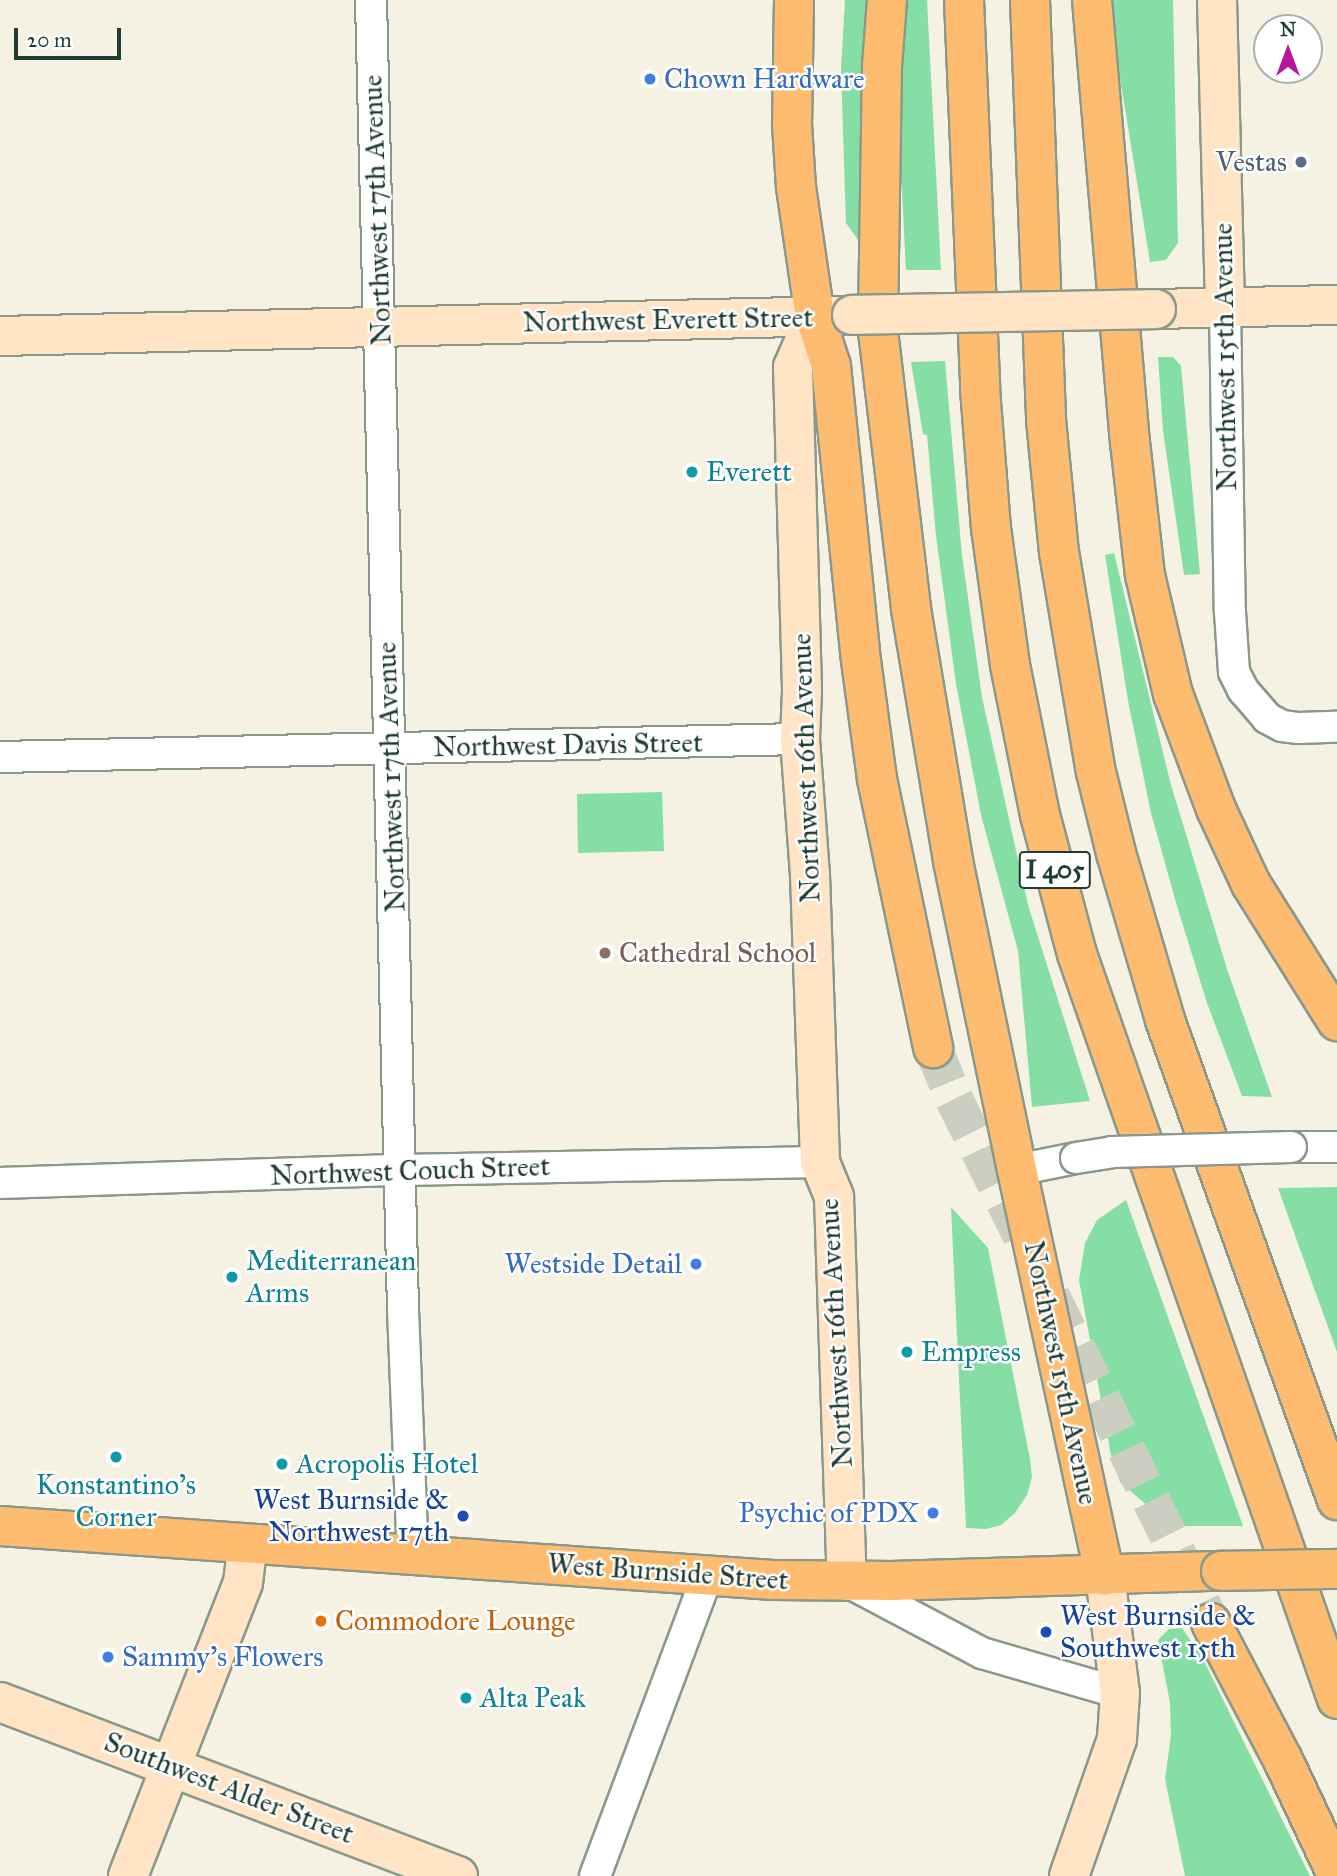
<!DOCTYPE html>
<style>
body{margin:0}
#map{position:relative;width:1337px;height:1876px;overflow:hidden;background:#f6f2e3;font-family:"IM FELL Great Primer",serif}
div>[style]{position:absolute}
.green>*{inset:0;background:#85dfa5}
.highway-tunnel>*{height:38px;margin-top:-19px;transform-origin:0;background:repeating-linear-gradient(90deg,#cbcec0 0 38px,transparent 0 57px)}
.roads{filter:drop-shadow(2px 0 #8a988c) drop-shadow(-2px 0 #8a988c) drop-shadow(0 2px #8a988c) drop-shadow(0 -2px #8a988c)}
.street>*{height:30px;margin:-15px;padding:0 15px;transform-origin:15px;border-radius:15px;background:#fff}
.secondary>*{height:38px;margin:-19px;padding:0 19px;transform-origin:19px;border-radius:19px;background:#ffe4c6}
.primary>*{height:38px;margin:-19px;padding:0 19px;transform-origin:19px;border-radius:19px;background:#febc70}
.highway>*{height:38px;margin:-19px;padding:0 19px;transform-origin:19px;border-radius:19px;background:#febc70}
.bridges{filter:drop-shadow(2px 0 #8a988c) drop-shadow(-2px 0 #8a988c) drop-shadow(0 2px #8a988c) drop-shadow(0 -2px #8a988c)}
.street-bridge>*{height:30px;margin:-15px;padding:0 15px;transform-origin:15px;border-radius:15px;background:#fff}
.secondary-bridge>*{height:38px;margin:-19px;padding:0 19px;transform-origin:19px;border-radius:19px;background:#ffe4c6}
.primary-bridge>*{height:38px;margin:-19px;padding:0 19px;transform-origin:19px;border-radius:19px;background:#febc70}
.dots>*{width:19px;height:19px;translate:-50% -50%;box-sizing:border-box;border:4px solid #fff;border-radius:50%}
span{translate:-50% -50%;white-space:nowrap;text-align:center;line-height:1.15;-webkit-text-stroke:5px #fff;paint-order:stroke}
.shield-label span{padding:2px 5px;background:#fff;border:2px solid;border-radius:5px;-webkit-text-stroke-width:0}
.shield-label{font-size:26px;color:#1f3d34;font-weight:700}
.shop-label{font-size:28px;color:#366cbe}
.left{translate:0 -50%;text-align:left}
.right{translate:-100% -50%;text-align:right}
.service-label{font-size:28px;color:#4e5e75}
.street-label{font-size:28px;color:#1f3d34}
.culture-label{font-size:28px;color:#0d838f}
.education-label{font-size:28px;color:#785e54}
.transit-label{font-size:28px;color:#164399}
.food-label{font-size:28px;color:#c56008}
.north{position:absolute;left:1253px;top:14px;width:70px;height:70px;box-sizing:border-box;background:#fff;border:2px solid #a5b1ae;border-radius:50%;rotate:0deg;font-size:19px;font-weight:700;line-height:28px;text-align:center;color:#1f3d34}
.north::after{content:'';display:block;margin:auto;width:24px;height:32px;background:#b5179e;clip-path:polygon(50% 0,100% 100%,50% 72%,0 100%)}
.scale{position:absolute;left:14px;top:28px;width:107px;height:32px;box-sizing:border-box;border:4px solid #1f3d34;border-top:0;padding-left:9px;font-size:21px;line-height:24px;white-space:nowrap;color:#1f3d34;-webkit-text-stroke:5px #fff;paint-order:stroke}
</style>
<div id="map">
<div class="green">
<i style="clip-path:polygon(845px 0,877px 0,863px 247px,846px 223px,841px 69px)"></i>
<i style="clip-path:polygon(902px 0,927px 0,941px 270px,906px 270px,900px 153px)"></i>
<i style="clip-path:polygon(1111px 0,1173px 0,1178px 243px,1166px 260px,1150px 262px,1113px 35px)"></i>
<i style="clip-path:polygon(1158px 357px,1173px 357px,1181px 366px,1200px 574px,1184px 575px,1163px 431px)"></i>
<i style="clip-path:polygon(945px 361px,962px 555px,982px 697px,1028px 905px,1090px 1101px,1032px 1107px,1018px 951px,981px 815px,956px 684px,936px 536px,927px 435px,923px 434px,911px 362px)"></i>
<i style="clip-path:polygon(1114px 553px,1171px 785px,1227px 969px,1272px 1097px,1242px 1096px,1207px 1003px,1177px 906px,1151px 813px,1128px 701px,1105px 555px)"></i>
<i style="clip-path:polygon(662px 792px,664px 851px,578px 853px,577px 794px)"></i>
<i style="clip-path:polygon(1337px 1187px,1337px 1352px,1278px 1188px)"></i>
<i style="clip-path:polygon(1126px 1200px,1243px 1526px,1185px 1526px,1164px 1520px,1120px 1482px,1111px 1455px,1079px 1280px,1085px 1243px,1097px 1220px)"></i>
<i style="clip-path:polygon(951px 1207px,988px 1248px,1030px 1459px,1032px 1477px,1027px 1495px,1015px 1513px,1001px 1525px,986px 1529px,966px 1528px)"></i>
<i style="clip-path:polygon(1182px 1628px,1202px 1657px,1310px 1876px,1185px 1876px,1165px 1779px,1171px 1735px,1170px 1703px,1158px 1640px,1169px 1629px)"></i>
</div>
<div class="highway-tunnel">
<i style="left:933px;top:1048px;width:55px;rotate:67.6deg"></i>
<i style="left:954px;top:1099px;width:163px;rotate:63.7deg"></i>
<i style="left:1051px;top:1296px;width:364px;rotate:63.9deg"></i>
</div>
<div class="roads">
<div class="street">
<i style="left:371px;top:0;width:1310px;rotate:88.6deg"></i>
<i style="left:403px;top:1310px;width:244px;rotate:87.7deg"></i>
<i style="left:1225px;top:307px;width:305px;rotate:89.1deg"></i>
<i style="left:1230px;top:612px;width:60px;rotate:86.2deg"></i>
<i style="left:1234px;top:672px;width:20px;rotate:63deg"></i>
<i style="left:1243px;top:690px;width:37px;rotate:49deg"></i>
<i style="left:1267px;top:718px;width:17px;rotate:28deg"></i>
<i style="left:1282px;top:726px;width:17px;rotate:7deg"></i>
<i style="left:1299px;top:728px;width:38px;rotate:-2deg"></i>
<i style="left:0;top:757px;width:800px;rotate:-1.29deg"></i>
<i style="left:1291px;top:1147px;width:46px"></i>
<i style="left:1017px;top:1170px;width:60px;rotate:-11.5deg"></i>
<i style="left:0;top:1183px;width:401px;rotate:-1.9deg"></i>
<i style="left:401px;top:1170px;width:419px;rotate:-1.1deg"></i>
<i style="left:848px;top:1582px;width:152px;rotate:27.9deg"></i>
<i style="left:982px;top:1653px;width:144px;rotate:16.2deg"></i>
<i style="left:595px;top:1876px;width:319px;rotate:-69.5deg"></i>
</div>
<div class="secondary">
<i style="left:1217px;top:0;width:307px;rotate:88.5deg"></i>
<i style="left:1156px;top:309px;width:181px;rotate:-1.3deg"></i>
<i style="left:815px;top:317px;width:55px;rotate:113.7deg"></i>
<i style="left:793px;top:367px;width:324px;rotate:88.4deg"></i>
<i style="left:802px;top:691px;width:48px;rotate:92.4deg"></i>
<i style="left:800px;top:739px;width:136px;rotate:85.8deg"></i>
<i style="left:810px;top:875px;width:287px;rotate:88deg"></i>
<i style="left:820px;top:1162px;width:38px;rotate:68deg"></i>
<i style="left:834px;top:1197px;width:384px;rotate:88.1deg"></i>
<i style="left:0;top:336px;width:838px;rotate:-1.37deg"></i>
<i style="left:0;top:1702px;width:490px;rotate:20.8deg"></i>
<i style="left:128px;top:1876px;width:315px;rotate:-68.6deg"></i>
<i style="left:243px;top:1583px;width:39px;rotate:-83deg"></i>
<i style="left:1069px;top:1876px;width:145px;rotate:-70.7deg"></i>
<i style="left:1117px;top:1739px;width:46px;rotate:-86.3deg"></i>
<i style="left:1120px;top:1693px;width:118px;rotate:-97.3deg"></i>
</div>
<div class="primary">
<i style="left:794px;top:0;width:124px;rotate:90.9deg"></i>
<i style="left:792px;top:124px;width:63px;rotate:86.4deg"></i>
<i style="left:796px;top:187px;width:131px;rotate:81.7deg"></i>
<i style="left:1017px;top:1170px;width:415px;rotate:77.8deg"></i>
<i style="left:0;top:1526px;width:775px;rotate:4deg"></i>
<i style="left:773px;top:1580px;width:121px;rotate:0.5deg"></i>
<i style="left:894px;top:1581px;width:327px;rotate:-1.8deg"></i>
</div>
<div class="highway">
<i style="left:887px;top:0;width:66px;rotate:94.3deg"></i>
<i style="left:882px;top:66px;width:265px;rotate:90.9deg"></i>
<i style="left:878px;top:331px;width:280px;rotate:83.2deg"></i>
<i style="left:911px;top:609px;width:255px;rotate:80.5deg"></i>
<i style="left:953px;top:861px;width:316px;rotate:78.3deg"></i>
<i style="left:964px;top:0;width:389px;rotate:87.6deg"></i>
<i style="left:980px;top:389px;width:139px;rotate:85.5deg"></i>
<i style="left:991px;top:528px;width:138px;rotate:82.1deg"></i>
<i style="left:1010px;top:665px;width:153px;rotate:78.7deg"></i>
<i style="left:1040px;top:815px;width:144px;rotate:75.1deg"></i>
<i style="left:1077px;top:954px;width:789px;rotate:70.76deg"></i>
<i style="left:1030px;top:0;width:420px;rotate:87.8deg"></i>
<i style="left:1046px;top:420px;width:133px;rotate:84.4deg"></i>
<i style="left:1059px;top:552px;width:223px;rotate:80.5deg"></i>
<i style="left:1096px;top:772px;width:83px;rotate:76.1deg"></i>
<i style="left:1116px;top:853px;width:174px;rotate:73.6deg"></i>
<i style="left:1165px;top:1020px;width:510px;rotate:70.29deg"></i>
<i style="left:1092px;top:0;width:444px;rotate:85.1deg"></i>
<i style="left:1130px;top:442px;width:134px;rotate:83.6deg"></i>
<i style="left:1145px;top:575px;width:122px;rotate:76.8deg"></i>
<i style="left:1173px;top:694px;width:123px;rotate:69.5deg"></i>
<i style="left:1216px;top:809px;width:83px;rotate:65deg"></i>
<i style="left:1251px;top:884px;width:162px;rotate:57.9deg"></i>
<i style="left:815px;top:317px;width:52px;rotate:71.9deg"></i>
<i style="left:831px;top:366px;width:288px;rotate:84.2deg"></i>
<i style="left:860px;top:653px;width:127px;rotate:82.3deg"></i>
<i style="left:877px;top:779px;width:275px;rotate:78.2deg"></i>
<i style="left:1211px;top:1623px;width:155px;rotate:62.3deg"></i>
<i style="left:1283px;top:1760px;width:127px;rotate:64.8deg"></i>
</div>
</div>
<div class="bridges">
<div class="street-bridge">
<i style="left:1076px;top:1158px;width:36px;rotate:-9deg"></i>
<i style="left:1112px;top:1152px;width:179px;rotate:-1.6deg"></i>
</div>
<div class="secondary-bridge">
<i style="left:852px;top:315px;width:304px;rotate:-1.1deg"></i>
</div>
<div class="primary-bridge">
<i style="left:1221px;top:1571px;width:116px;rotate:-1deg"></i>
</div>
</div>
<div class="dots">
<i style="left:650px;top:79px;background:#3f7fe0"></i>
<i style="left:1301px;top:162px;background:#5c6f8a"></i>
<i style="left:692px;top:472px;background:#0f9aa8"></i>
<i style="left:605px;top:953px;background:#8d6e63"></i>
<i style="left:696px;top:1264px;background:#3f7fe0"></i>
<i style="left:232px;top:1277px;background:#0f9aa8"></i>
<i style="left:907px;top:1352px;background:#0f9aa8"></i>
<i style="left:116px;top:1457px;background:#0f9aa8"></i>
<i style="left:282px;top:1464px;background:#0f9aa8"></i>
<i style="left:933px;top:1513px;background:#3f7fe0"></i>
<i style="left:463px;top:1516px;background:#1a4fb4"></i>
<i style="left:321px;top:1621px;background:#e8710a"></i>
<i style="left:1046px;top:1632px;background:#1a4fb4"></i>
<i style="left:108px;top:1657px;background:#3f7fe0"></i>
<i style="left:466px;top:1698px;background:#0f9aa8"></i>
</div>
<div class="shield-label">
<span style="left:1055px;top:870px">I 405</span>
</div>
<div class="shop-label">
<span class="left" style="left:664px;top:79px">Chown Hardware</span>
<span class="right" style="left:682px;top:1264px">Westside Detail</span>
<span class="right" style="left:919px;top:1513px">Psychic of PDX</span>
<span class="left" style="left:122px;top:1657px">Sammy's Flowers</span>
</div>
<div class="service-label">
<span class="right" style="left:1287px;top:162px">Vestas</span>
</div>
<div class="street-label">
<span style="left:377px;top:210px;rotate:-92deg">Northwest 17th Avenue</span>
<span style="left:668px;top:320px;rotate:-1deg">Northwest Everett Street</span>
<span style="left:1225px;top:357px;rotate:-91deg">Northwest 15th Avenue</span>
<span style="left:568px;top:745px;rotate:-1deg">Northwest Davis Street</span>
<span style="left:806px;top:768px;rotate:-92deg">Northwest 16th Avenue</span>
<span style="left:391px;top:777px;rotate:-92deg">Northwest 17th Avenue</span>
<span style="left:410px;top:1171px;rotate:-2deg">Northwest Couch Street</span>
<span style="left:836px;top:1333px;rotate:-93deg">Northwest 16th Avenue</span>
<span style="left:1061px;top:1373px;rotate:78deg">Northwest 15th Avenue</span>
<span style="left:668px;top:1572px;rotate:4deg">West Burnside Street</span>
<span style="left:229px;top:1788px;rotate:21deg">Southwest Alder Street</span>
</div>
<div class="culture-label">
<span class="left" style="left:706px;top:472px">Everett</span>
<span class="left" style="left:246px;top:1277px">Mediterranean<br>Arms</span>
<span class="left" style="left:921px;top:1352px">Empress</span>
<span class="left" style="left:296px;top:1464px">Acropolis Hotel</span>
<span style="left:116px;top:1501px">Konstantino's<br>Corner</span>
<span class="left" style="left:480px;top:1698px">Alta Peak</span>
</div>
<div class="education-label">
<span class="left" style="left:619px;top:953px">Cathedral School</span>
</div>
<div class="transit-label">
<span class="right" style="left:449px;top:1516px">West Burnside &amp;<br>Northwest 17th</span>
<span class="left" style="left:1060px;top:1632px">West Burnside &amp;<br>Southwest 15th</span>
</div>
<div class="food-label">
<span class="left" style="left:335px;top:1621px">Commodore Lounge</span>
</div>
<div class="north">N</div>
<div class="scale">20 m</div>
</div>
